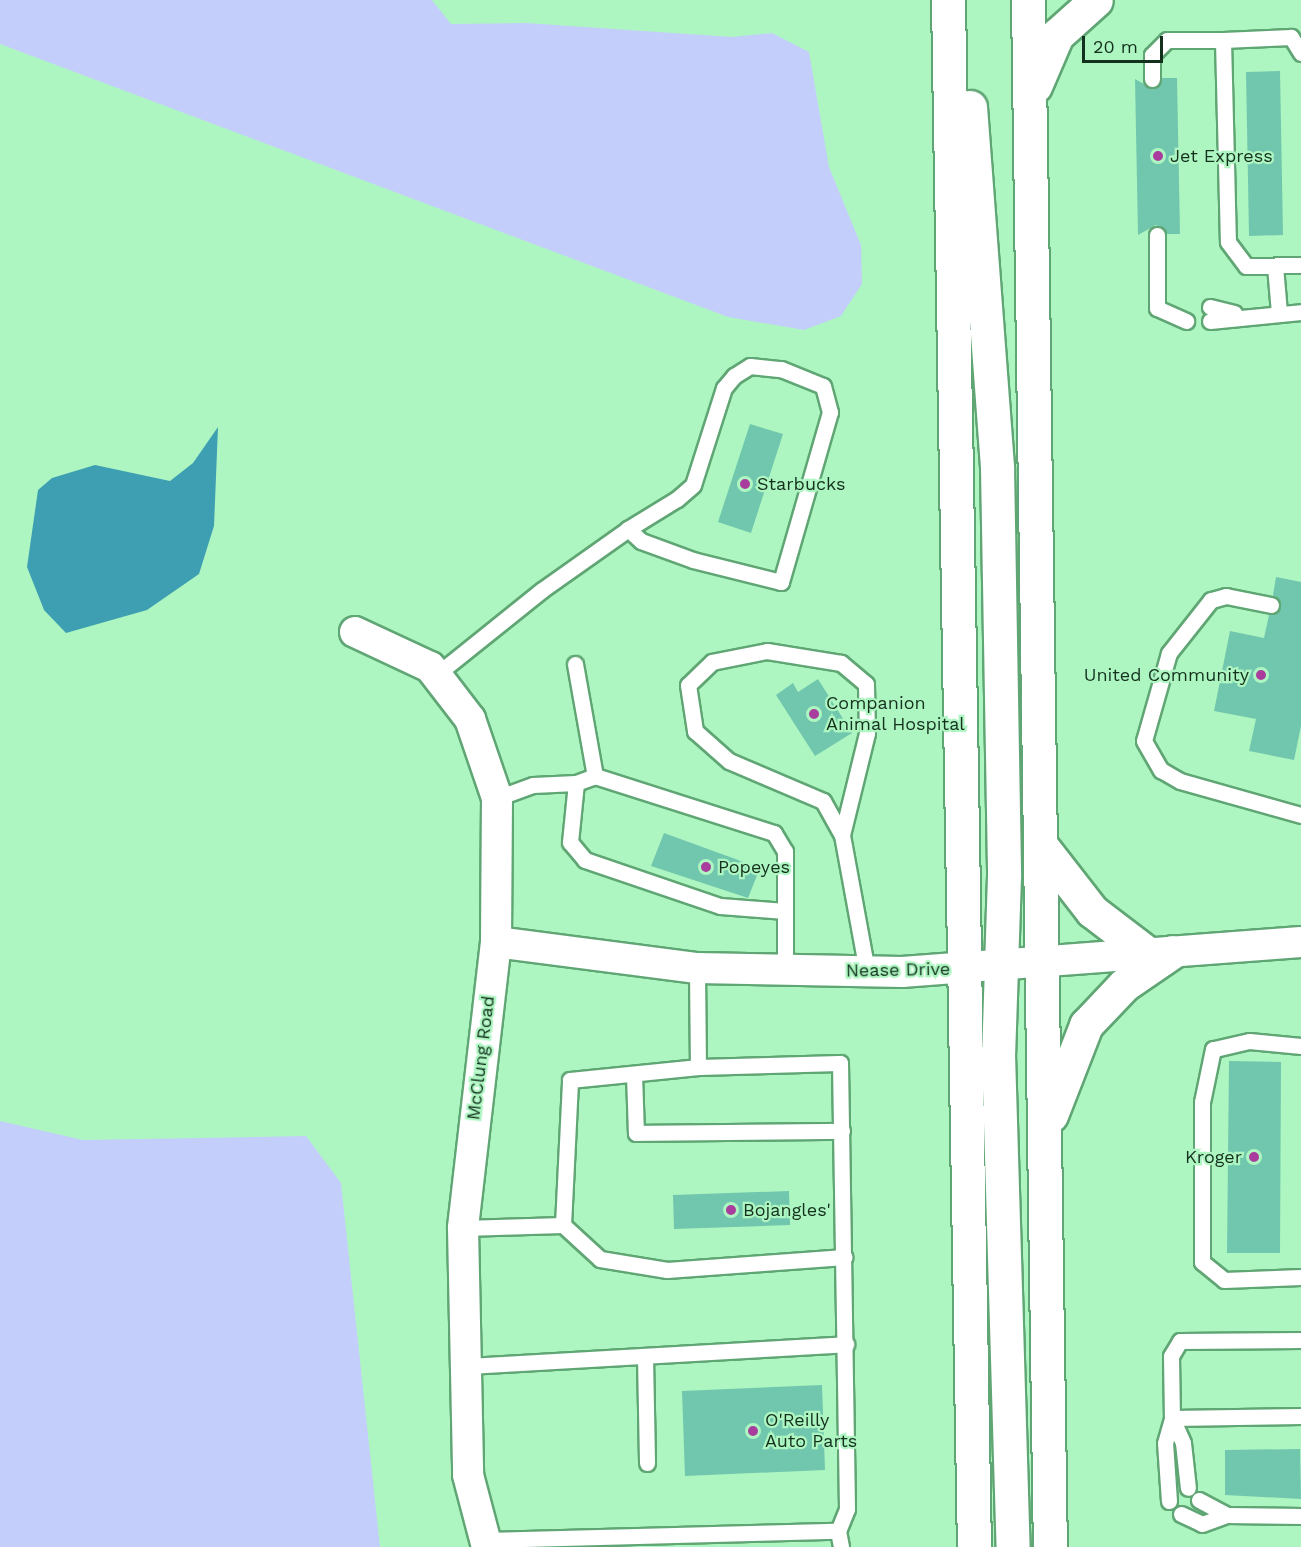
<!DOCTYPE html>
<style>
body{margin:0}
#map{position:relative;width:1301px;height:1547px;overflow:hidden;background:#aef6c1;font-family:"Work Sans",sans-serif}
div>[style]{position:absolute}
.green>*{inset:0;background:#c3cffa}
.water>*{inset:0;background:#3e9fb2}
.building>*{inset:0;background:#70c7ad}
.roads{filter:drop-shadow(2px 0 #60a675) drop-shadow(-2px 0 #60a675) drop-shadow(0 2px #60a675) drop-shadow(0 -2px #60a675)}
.service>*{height:15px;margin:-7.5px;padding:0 7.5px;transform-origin:7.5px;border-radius:7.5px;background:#fff}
.minor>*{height:30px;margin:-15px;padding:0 15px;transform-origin:15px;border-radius:15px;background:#fff}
.primary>*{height:33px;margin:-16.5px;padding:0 16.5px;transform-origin:16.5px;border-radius:16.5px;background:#fff}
.dots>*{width:16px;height:16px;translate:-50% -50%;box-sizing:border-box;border:3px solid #aef6c1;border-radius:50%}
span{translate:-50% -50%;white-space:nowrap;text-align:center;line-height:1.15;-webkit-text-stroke:4.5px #aef6c1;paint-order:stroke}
.poi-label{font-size:18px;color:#14311e}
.left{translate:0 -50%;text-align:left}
.right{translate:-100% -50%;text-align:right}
.street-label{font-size:18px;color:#14311e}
.scale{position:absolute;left:1082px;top:36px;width:81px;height:27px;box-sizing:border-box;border:3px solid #14311e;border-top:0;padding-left:8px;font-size:18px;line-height:21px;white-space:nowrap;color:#14311e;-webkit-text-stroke:4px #aef6c1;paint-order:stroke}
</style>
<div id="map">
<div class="green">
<i style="clip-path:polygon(0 0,432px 0,451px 24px,526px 23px,732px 37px,772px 33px,809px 52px,829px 167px,861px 245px,862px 284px,841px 316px,804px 330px,728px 317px,0 44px)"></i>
<i style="clip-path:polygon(0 1121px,83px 1140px,306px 1136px,341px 1183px,380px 1547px,0 1547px)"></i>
</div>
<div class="water">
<i style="clip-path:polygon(218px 427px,214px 526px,199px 574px,147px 610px,66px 633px,44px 610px,27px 567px,38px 490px,52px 478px,95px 465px,170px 481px,193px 463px)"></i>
</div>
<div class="building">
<i style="clip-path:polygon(1280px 71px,1283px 235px,1249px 236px,1246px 72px)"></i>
<i style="clip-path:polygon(1162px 78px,1177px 78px,1180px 234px,1167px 234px,1156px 225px,1138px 235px,1135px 79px,1153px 89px)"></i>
<i style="clip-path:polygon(750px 424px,783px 434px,751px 533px,718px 522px)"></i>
<i style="clip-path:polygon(1276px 577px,1301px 582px,1301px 726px,1294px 760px,1249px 751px,1256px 719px,1214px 711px,1230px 631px,1264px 638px,1269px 615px,1281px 606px,1273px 595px)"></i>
<i style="clip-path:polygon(818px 679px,852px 733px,815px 756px,776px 695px,793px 683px,798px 692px)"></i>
<i style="clip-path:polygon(664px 833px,760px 868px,748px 898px,651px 866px)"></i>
<i style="clip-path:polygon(1229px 1061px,1281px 1062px,1280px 1253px,1227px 1253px)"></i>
<i style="clip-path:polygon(789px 1191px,790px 1225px,674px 1229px,673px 1195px)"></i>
<i style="clip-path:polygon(822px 1385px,825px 1470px,685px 1476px,682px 1391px)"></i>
<i style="clip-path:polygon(1300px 1449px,1301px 1499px,1225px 1495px,1225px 1450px)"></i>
</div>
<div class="roads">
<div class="service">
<i style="left:1301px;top:53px;width:19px;rotate:-122deg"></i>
<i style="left:1291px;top:37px;width:68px;rotate:177.5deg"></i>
<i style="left:1223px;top:40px;width:202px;rotate:88.6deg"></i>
<i style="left:1228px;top:242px;width:30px;rotate:53deg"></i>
<i style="left:1246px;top:266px;width:55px;rotate:-1deg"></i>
<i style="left:1152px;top:79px;width:24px;rotate:-90deg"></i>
<i style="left:1152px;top:55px;width:21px;rotate:-45deg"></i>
<i style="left:1167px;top:40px;width:56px"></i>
<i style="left:1157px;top:235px;width:73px;rotate:90deg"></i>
<i style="left:1157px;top:308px;width:32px;rotate:24deg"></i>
<i style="left:1275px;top:266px;width:47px;rotate:85.1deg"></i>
<i style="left:1210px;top:307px;width:25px;rotate:14deg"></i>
<i style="left:1210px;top:321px;width:91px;rotate:-5.6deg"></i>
<i style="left:1271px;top:605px;width:46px;rotate:-168.7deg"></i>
<i style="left:1226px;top:596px;width:16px;rotate:165deg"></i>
<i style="left:1211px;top:600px;width:68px;rotate:128.4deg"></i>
<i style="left:1169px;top:653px;width:91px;rotate:105.9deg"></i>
<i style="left:1144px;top:741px;width:34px;rotate:60deg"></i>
<i style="left:1161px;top:770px;width:22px;rotate:30deg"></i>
<i style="left:1180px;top:781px;width:126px;rotate:15.7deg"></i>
<i style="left:575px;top:664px;width:114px;rotate:79.9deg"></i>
<i style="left:436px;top:675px;width:136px;rotate:-38.7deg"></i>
<i style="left:542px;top:590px;width:105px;rotate:-35.3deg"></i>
<i style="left:628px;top:529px;width:57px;rotate:-31.5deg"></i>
<i style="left:677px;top:499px;width:21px;rotate:-41deg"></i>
<i style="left:693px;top:485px;width:102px;rotate:-72.3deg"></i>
<i style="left:724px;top:388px;width:16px;rotate:-50deg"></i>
<i style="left:734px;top:376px;width:19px;rotate:-32deg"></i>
<i style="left:750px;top:366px;width:31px;rotate:6deg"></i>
<i style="left:781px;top:369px;width:45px;rotate:22deg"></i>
<i style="left:823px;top:386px;width:27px;rotate:75deg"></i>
<i style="left:830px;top:412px;width:177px;rotate:106.1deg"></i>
<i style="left:781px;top:582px;width:91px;rotate:-166deg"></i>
<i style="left:693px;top:560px;width:55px;rotate:-159.9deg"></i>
<i style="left:641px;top:541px;width:18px;rotate:-137deg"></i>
<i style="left:497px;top:798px;width:38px;rotate:-20deg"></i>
<i style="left:533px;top:785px;width:43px;rotate:-2.7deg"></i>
<i style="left:576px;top:783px;width:20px;rotate:-20deg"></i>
<i style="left:595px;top:776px;width:188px;rotate:17.7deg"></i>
<i style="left:774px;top:833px;width:21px;rotate:59deg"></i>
<i style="left:785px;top:851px;width:60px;rotate:90deg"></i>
<i style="left:785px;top:911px;width:65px;rotate:-175.6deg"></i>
<i style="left:720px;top:906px;width:143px;rotate:-161.2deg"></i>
<i style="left:585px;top:860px;width:23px;rotate:-130deg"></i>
<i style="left:570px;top:842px;width:59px;rotate:-84.2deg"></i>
<i style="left:842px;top:835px;width:105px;rotate:-76.2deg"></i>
<i style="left:867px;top:733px;width:49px;rotate:-91.2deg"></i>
<i style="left:866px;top:684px;width:33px;rotate:-140deg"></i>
<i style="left:841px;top:663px;width:75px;rotate:-170.8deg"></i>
<i style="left:767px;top:651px;width:56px;rotate:168.7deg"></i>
<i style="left:712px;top:662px;width:33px;rotate:136deg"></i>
<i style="left:688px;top:685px;width:47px;rotate:81.3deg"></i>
<i style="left:695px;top:731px;width:45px;rotate:41.4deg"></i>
<i style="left:729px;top:761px;width:102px;rotate:23.1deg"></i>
<i style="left:823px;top:801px;width:39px;rotate:61deg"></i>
<i style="left:842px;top:835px;width:138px;rotate:79.6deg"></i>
<i style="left:785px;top:911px;width:59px;rotate:90deg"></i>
<i style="left:1301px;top:1046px;width:52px;rotate:-174.5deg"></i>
<i style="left:1249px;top:1041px;width:37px;rotate:167deg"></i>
<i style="left:1213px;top:1049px;width:54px;rotate:101.7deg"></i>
<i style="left:1202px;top:1102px;width:160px;rotate:90deg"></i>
<i style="left:1202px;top:1262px;width:28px;rotate:39deg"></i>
<i style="left:1224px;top:1280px;width:77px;rotate:-2.2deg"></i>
<i style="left:698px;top:1067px;width:142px;rotate:-1.6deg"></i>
<i style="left:840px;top:1063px;width:446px;rotate:89.1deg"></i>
<i style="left:847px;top:1509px;width:24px;rotate:112deg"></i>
<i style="left:838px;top:1531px;width:16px;rotate:79deg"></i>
<i style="left:634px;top:1074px;width:59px;rotate:88.1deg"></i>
<i style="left:636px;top:1133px;width:206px;rotate:-0.6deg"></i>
<i style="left:563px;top:1225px;width:50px;rotate:42.6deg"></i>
<i style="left:600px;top:1259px;width:68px;rotate:9.3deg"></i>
<i style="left:667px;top:1270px;width:178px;rotate:-4.2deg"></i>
<i style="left:463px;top:1228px;width:100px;rotate:-1.7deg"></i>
<i style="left:563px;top:1225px;width:145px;rotate:-87.2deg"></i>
<i style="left:570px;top:1080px;width:129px;rotate:-5.8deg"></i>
<i style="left:698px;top:1067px;width:99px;rotate:-90.6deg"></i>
<i style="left:1301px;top:1340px;width:121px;rotate:179.5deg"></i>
<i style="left:1180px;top:1341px;width:17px;rotate:121deg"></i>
<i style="left:1171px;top:1356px;width:62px;rotate:89.1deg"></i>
<i style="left:1172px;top:1418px;width:129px;rotate:-0.9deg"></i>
<i style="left:645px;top:1357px;width:106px;rotate:88.9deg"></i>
<i style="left:467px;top:1366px;width:380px;rotate:-3.3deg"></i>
<i style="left:1172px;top:1418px;width:27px;rotate:66deg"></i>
<i style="left:1183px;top:1443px;width:45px;rotate:83.7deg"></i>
<i style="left:1199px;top:1500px;width:32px;rotate:28deg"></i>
<i style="left:1169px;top:1501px;width:58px;rotate:-93.9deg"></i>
<i style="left:1165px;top:1443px;width:26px;rotate:-74deg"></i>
<i style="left:1181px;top:1514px;width:23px;rotate:25deg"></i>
<i style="left:1202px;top:1524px;width:27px;rotate:-20deg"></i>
<i style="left:1227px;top:1515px;width:74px;rotate:0.8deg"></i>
<i style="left:484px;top:1540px;width:354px;rotate:-1.5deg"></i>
</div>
<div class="minor">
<i style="left:355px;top:632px;width:83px;rotate:25deg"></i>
<i style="left:430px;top:667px;width:66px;rotate:52.4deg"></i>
<i style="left:470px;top:719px;width:83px;rotate:71.1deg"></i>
<i style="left:497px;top:798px;width:144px;rotate:90.4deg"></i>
<i style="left:496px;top:942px;width:288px;rotate:96.6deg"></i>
<i style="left:463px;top:1228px;width:247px;rotate:88.8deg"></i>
<i style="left:468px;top:1475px;width:74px;rotate:75.2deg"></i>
<i style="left:496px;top:942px;width:203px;rotate:7.4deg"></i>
<i style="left:697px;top:968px;width:205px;rotate:1.1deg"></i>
<i style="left:902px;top:972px;width:400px;rotate:-4.3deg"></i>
</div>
<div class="primary">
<i style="left:948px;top:0;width:1547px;rotate:89.04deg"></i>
<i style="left:1028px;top:0;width:1547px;rotate:89.19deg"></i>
<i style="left:1035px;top:86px;width:56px;rotate:-66.7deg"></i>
<i style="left:1057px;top:35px;width:52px;rotate:-41.9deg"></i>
<i style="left:970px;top:107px;width:361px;rotate:85.7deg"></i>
<i style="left:997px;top:467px;width:409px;rotate:89deg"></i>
<i style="left:1004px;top:876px;width:178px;rotate:91.9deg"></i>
<i style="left:998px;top:1054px;width:493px;rotate:88.3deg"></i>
<i style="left:1040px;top:844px;width:85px;rotate:52.2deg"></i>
<i style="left:1092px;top:911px;width:69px;rotate:37.4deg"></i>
<i style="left:1051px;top:1115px;width:97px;rotate:-68.7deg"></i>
<i style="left:1086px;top:1025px;width:55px;rotate:-46.5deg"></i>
<i style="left:1124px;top:985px;width:58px;rotate:-34.5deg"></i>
</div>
</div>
<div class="dots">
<i style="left:1158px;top:156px;background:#a93d9d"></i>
<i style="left:745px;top:484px;background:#a93d9d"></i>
<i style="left:1261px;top:675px;background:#a93d9d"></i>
<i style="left:814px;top:714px;background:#a93d9d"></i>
<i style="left:706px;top:867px;background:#a93d9d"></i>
<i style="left:1254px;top:1157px;background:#a93d9d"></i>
<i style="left:731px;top:1210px;background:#a93d9d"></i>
<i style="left:753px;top:1431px;background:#a93d9d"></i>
</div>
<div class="poi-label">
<span class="left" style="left:1170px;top:156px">Jet Express</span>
<span class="left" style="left:757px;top:484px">Starbucks</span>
<span class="right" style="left:1249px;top:675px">United Community</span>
<span class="left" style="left:826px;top:714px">Companion<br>Animal Hospital</span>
<span class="left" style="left:718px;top:867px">Popeyes</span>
<span class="right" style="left:1242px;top:1157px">Kroger</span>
<span class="left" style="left:743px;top:1210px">Bojangles'</span>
<span class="left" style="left:765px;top:1431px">O'Reilly<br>Auto Parts</span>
</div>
<div class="street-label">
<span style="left:898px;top:970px;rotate:-1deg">Nease Drive</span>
<span style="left:481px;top:1058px;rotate:-83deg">McClung Road</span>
</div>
<div class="scale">20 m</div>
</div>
